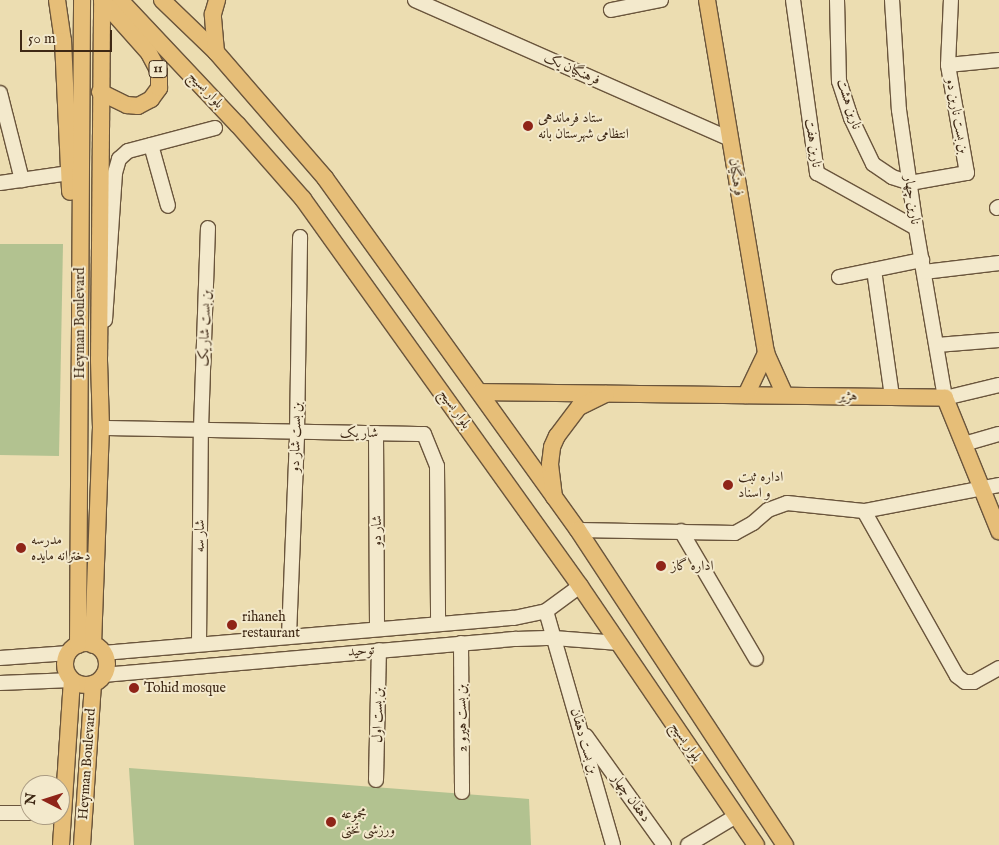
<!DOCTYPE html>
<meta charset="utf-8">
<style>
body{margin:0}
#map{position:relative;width:999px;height:845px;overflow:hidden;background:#ecddb1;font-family:"IM FELL English",Amiri,serif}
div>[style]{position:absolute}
.green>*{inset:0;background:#b2c290}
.roads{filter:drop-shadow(1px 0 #6a553c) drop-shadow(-1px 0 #6a553c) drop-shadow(0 1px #6a553c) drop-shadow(0 -1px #6a553c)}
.minor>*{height:14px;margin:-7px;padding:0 7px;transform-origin:7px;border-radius:7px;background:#f3e9cc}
.major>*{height:16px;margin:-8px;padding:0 8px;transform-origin:8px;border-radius:8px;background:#e6be78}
.major>.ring{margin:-8px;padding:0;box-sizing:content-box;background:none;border:16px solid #e6be78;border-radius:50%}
.dots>*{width:14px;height:14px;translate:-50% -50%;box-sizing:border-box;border:2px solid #f3e9cc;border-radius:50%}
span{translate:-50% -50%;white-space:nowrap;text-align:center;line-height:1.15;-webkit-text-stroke:4px #f3e9cc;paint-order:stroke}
.shield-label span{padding:1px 4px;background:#f3e9cc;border:1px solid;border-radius:4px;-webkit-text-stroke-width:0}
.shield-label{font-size:12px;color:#3e2815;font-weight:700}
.street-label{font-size:14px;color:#3e2815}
.poi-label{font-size:14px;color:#3e2815}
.left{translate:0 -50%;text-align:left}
.north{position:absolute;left:20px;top:775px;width:50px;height:50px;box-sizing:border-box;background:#f3e9cc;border:1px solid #ab9c83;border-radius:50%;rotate:275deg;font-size:14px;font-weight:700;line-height:20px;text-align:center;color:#3e2815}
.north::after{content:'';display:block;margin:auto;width:18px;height:22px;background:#8f2418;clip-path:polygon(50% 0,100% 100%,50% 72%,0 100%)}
.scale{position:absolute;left:20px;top:30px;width:92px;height:22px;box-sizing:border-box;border:2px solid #3e2815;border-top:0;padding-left:6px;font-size:15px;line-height:18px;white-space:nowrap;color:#3e2815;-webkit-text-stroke:4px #f3e9cc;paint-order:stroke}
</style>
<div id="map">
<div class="green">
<i style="clip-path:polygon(0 244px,63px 244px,59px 456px,0 455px)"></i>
<i style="clip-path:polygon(129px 768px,529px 799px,531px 845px,134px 845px)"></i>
</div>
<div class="roads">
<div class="minor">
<i style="left:415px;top:0;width:344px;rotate:23.8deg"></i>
<i style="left:793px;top:0;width:175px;rotate:82.1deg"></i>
<i style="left:817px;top:173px;width:113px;rotate:29.1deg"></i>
<i style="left:837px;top:0;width:81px;rotate:88.6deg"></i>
<i style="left:839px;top:81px;width:39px;rotate:72deg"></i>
<i style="left:851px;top:118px;width:51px;rotate:64.4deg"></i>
<i style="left:873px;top:164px;width:23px;rotate:34deg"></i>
<i style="left:892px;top:177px;width:19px;rotate:18deg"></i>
<i style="left:910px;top:183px;width:58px;rotate:-10deg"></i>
<i style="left:967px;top:173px;width:110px;rotate:-100deg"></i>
<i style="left:948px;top:65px;width:65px;rotate:-87.4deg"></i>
<i style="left:892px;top:0;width:110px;rotate:86.4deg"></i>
<i style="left:899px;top:110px;width:119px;rotate:81.8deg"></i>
<i style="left:916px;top:228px;width:172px;rotate:80.3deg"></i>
<i style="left:945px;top:398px;width:56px;rotate:-13.5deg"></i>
<i style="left:611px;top:10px;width:51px;rotate:-11.3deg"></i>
<i style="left:948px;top:65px;width:51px;rotate:-5.6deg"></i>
<i style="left:0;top:93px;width:90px;rotate:75.8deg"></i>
<i style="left:151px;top:145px;width:63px;rotate:74.4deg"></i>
<i style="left:0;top:183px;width:70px;rotate:-8.2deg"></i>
<i style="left:997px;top:208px;width:2px;rotate:-27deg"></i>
<i style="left:874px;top:270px;width:128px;rotate:81.9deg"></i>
<i style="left:924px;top:272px;width:76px;rotate:-6.8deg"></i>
<i style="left:839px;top:277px;width:85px;rotate:-11.6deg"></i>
<i style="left:105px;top:320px;width:147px;rotate:-86.1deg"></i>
<i style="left:115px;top:173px;width:15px;rotate:-74deg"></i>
<i style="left:119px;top:159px;width:12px;rotate:-42deg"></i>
<i style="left:128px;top:151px;width:90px;rotate:-14.8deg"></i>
<i style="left:937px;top:345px;width:62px;rotate:-4.6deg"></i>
<i style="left:101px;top:428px;width:323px;rotate:1.1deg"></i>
<i style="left:424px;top:434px;width:35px;rotate:68deg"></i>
<i style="left:437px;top:466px;width:158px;rotate:89.6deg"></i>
<i style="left:376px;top:433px;width:196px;rotate:89.7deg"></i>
<i style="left:964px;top:444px;width:36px;rotate:-16deg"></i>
<i style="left:864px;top:511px;width:189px;rotate:60.6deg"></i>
<i style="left:957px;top:676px;width:10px;rotate:37deg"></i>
<i style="left:965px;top:682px;width:9px"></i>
<i style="left:974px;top:682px;width:29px;rotate:-29deg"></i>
<i style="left:578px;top:530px;width:157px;rotate:1.1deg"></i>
<i style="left:735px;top:533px;width:21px;rotate:-29deg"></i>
<i style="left:753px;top:523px;width:20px;rotate:-41deg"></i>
<i style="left:768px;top:510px;width:20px;rotate:-20deg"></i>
<i style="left:787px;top:503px;width:77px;rotate:5.9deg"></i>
<i style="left:864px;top:511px;width:137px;rotate:-10.9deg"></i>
<i style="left:681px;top:531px;width:148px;rotate:59.6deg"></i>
<i style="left:546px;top:611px;width:243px;rotate:74deg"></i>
<i style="left:289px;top:636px;width:203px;rotate:-87.7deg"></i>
<i style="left:297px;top:433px;width:196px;rotate:-89.1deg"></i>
<i style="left:461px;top:643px;width:149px;rotate:89.6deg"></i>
<i style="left:199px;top:644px;width:216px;rotate:-89.5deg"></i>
<i style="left:201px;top:428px;width:200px;rotate:-88deg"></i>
<i style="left:103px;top:653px;width:412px;rotate:-4.9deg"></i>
<i style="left:514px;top:618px;width:33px;rotate:-12deg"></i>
<i style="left:546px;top:611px;width:42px;rotate:-36.3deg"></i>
<i style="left:0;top:658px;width:69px;rotate:-4.1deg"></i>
<i style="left:103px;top:675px;width:415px;rotate:-5deg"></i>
<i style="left:516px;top:639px;width:38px;rotate:-2deg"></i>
<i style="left:554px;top:638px;width:65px;rotate:4.4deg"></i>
<i style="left:0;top:683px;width:72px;rotate:-2.4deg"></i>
<i style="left:586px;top:736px;width:134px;rotate:54.4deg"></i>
<i style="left:376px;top:780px;width:130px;rotate:-88.7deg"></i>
<i style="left:0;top:813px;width:30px"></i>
<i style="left:688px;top:845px;width:56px;rotate:-31.1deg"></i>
</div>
<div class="major">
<i style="left:57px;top:0;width:41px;rotate:81.7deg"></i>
<i style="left:63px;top:41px;width:151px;rotate:87.3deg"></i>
<i style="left:120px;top:0;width:172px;rotate:46.7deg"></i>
<i style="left:238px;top:125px;width:98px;rotate:48.7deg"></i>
<i style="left:303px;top:199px;width:476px;rotate:54.4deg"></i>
<i style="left:580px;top:586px;width:313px;rotate:55.8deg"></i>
<i style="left:162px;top:0;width:75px;rotate:43.9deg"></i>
<i style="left:216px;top:52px;width:167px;rotate:49.1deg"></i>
<i style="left:325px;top:178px;width:433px;rotate:54.3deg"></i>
<i style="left:578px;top:530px;width:377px;rotate:56.7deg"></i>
<i style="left:707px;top:0;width:358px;rotate:80.5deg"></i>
<i style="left:766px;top:353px;width:46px;rotate:65.7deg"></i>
<i style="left:216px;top:52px;width:38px;rotate:-95deg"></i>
<i style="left:213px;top:14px;width:15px;rotate:-74deg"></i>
<i style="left:100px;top:92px;width:30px;rotate:26deg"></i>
<i style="left:127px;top:105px;width:11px;rotate:5deg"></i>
<i style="left:138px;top:106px;width:15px;rotate:-28deg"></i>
<i style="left:151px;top:99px;width:14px;rotate:-54deg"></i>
<i style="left:159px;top:88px;width:16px;rotate:-90deg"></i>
<i style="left:159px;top:72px;width:21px;rotate:-118deg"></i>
<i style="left:149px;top:53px;width:71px;rotate:-131.6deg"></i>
<i style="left:481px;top:392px;width:464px;rotate:0.7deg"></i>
<i style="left:945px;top:398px;width:144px;rotate:67.9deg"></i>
<i style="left:746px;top:395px;width:47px;rotate:-64.5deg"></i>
<i style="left:554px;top:497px;width:33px;rotate:-97deg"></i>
<i style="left:550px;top:464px;width:17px;rotate:-83deg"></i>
<i style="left:552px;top:447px;width:12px;rotate:-66deg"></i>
<i style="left:557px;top:436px;width:36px;rotate:-53deg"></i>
<i style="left:579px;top:407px;width:30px;rotate:-26deg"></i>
<i class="ring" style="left:65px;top:643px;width:26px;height:26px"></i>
<i style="left:78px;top:645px;width:645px;rotate:-89.64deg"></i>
<i style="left:93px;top:645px;width:217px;rotate:-87.9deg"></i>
<i style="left:101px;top:428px;width:68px;rotate:-91.7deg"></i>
<i style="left:99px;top:360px;width:360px;rotate:-89.5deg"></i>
<i style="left:61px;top:845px;width:165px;rotate:-86.2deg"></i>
<i style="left:82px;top:845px;width:161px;rotate:-86.1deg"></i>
</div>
</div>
<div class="dots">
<i style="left:528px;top:126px;background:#8f2418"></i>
<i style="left:728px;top:485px;background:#8f2418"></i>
<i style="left:21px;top:548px;background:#8f2418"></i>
<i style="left:661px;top:566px;background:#8f2418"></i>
<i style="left:232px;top:625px;background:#8f2418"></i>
<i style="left:134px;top:688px;background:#8f2418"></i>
<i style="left:331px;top:822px;background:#8f2418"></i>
</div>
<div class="shield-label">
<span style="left:158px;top:69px">11</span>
</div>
<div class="street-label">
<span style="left:572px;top:69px;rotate:24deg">فرهنگیان یک</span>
<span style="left:206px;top:90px;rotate:47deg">بلوار بسیج</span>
<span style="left:849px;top:104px;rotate:72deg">نارین هشت</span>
<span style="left:957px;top:116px;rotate:80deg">بن بست نارین دو</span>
<span style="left:813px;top:143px;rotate:81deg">نارین هفت</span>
<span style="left:736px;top:177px;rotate:81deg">فرهنگیان</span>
<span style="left:912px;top:200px;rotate:82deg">نارین چهار</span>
<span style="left:80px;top:323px;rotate:-90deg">Heyman Boulevard</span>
<span style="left:205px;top:328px;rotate:-88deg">بن بست شار یک</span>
<span style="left:848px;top:396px;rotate:1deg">هژیر</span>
<span style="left:455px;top:409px;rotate:55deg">بلوار بسیج</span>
<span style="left:359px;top:433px">شار یک</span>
<span style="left:296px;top:437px;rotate:-88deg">بن بست شار دو</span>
<span style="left:377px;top:531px;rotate:-90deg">شار دو</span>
<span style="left:200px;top:536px;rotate:-89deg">شار سه</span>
<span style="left:361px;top:651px;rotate:-5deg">توحید</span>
<span style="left:378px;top:715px;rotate:-89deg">بن بست اول</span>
<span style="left:462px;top:718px;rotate:-91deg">بن بست هیرو 2</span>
<span style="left:584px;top:741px;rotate:74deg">بن بست دهقان</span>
<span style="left:686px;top:742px;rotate:56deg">بلوار بسیج</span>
<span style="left:87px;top:764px;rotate:-86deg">Heyman Boulevard</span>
<span style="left:631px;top:798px;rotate:54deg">دهقان چهار</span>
</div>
<div class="poi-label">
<span class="left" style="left:538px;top:126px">ستاد فرماندهی<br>انتظامی شهرستان بانه</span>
<span class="left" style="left:738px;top:485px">اداره ثبت<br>و اسناد</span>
<span class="left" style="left:31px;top:548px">مدرسه<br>دخترانه مایده</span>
<span class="left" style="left:671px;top:566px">اداره گاز</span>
<span class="left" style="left:242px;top:625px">rihaneh<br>restaurant</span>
<span class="left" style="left:144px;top:688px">Tohid mosque</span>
<span class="left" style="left:341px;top:822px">مجموعه<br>ورزشی تختی</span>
</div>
<div class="north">N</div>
<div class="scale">50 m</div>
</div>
